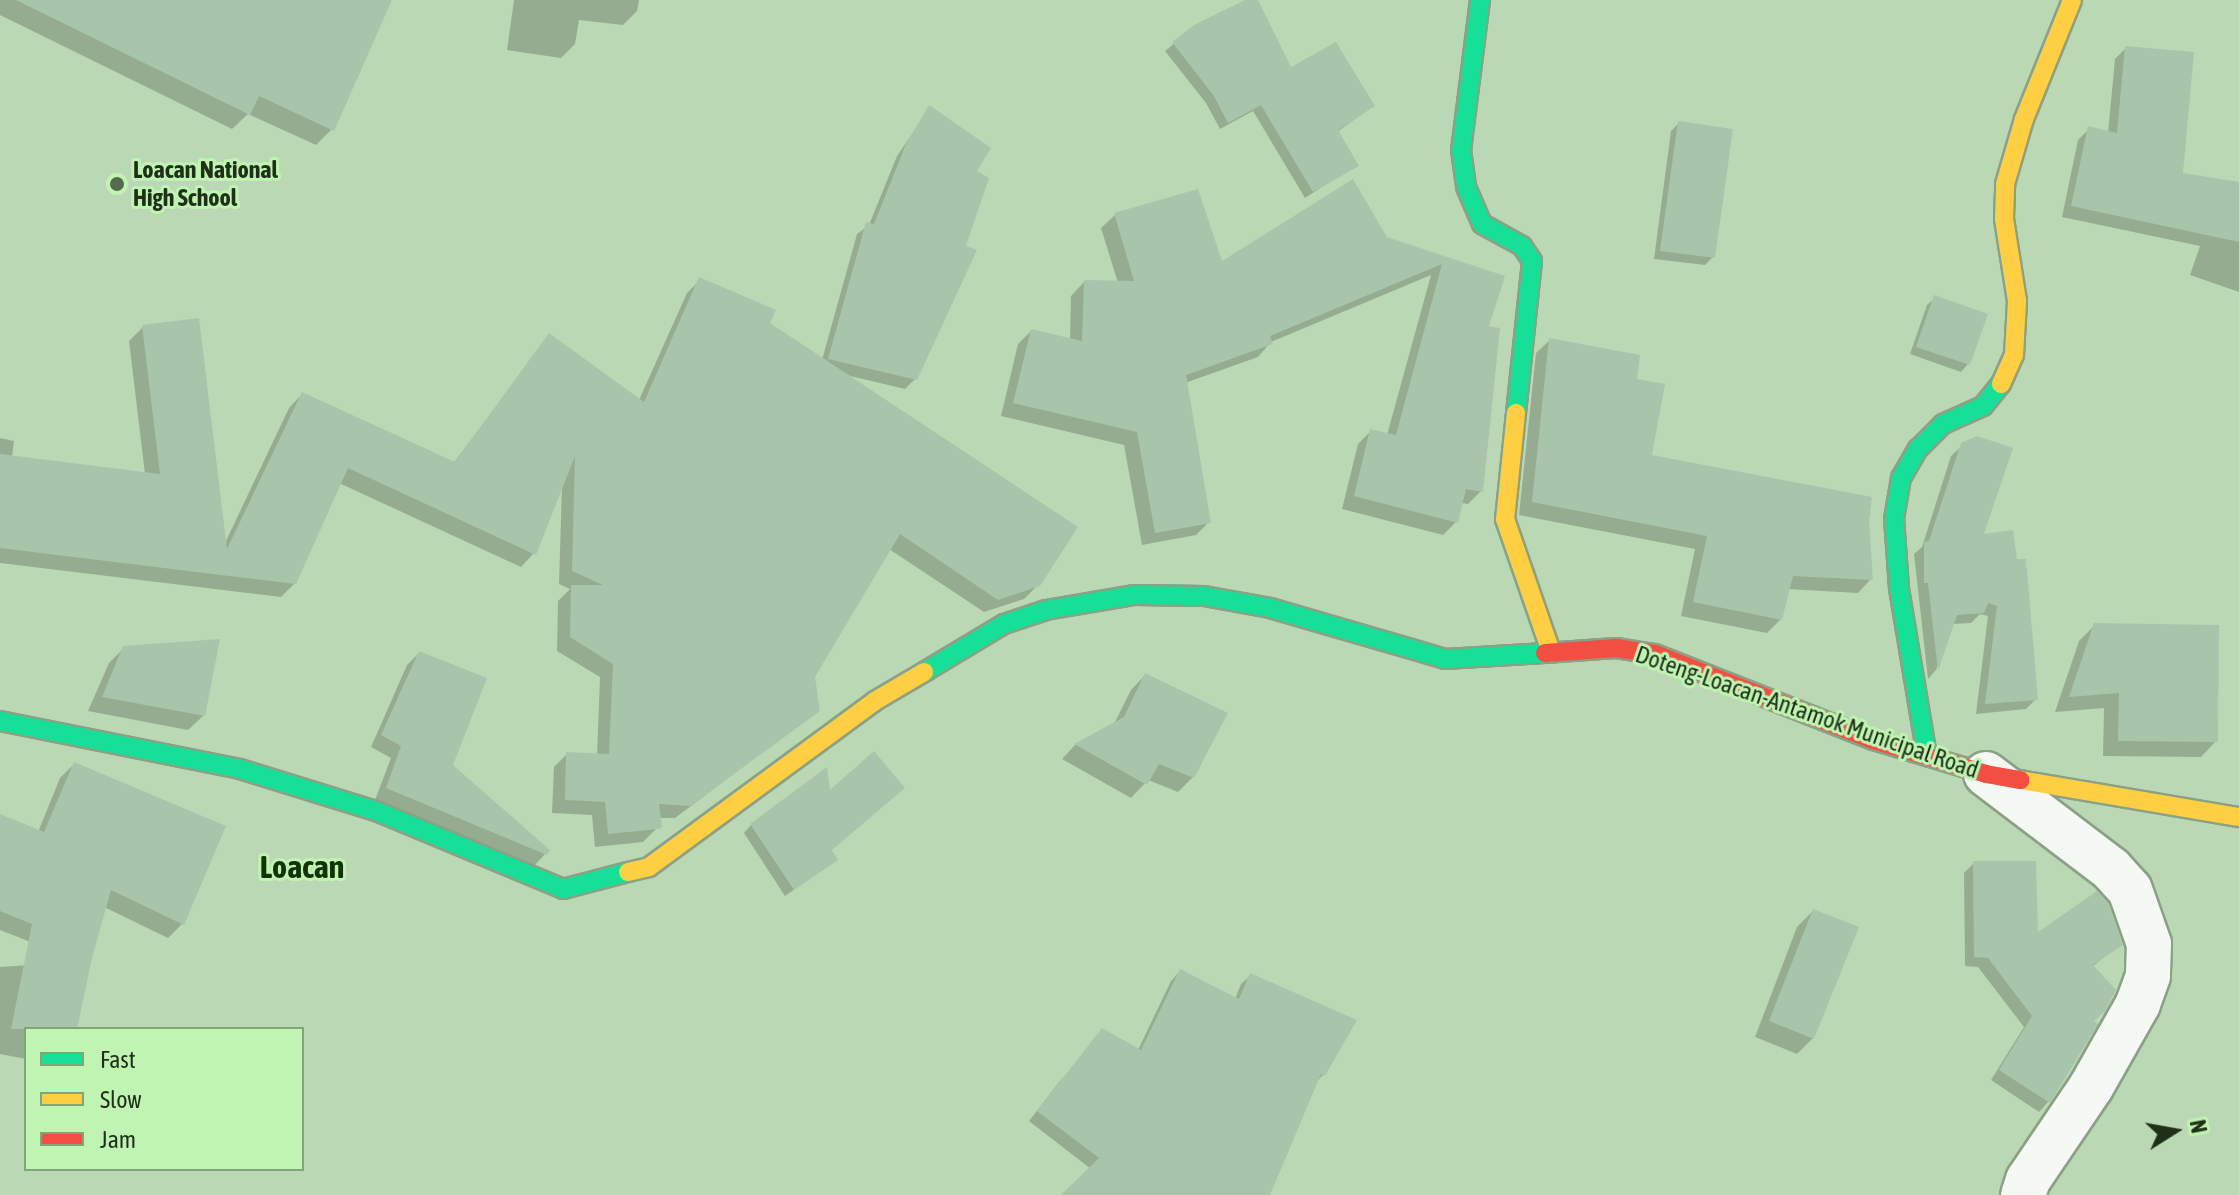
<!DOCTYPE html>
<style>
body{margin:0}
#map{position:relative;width:2239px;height:1195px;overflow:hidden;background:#bbd8b4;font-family:"Asap Condensed",sans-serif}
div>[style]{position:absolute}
.shadow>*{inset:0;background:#0003}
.building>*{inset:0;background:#a8c5ac}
.roads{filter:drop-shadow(2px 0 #8ba185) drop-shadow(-2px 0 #8ba185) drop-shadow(0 2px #8ba185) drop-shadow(0 -2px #8ba185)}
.street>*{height:44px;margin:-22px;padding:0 22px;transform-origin:22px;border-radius:22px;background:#f5f9f4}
.fast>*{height:18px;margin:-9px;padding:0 9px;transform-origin:9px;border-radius:9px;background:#16e098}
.slow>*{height:18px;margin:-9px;padding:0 9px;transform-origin:9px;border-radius:9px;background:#ffcf43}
.jam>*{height:18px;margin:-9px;padding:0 9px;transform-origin:9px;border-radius:9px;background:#f24e42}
.dots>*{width:22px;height:22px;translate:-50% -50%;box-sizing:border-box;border:4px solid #c0f4b2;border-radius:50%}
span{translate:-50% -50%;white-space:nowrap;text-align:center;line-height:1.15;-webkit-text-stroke:6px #c0f4b2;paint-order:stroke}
.poi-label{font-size:24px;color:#1e3118;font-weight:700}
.left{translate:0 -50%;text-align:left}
.street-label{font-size:24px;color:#1e3118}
.district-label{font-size:32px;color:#113305;font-weight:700}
.legend{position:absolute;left:24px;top:1027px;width:280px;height:144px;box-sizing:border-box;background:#c0f4b2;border:2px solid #7fa674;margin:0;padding:10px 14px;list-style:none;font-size:24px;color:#1e3118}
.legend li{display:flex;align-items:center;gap:16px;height:40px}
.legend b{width:40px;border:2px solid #7fa674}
.north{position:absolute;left:2135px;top:1091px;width:80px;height:80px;-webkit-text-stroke:6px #c0f4b2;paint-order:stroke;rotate:79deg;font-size:22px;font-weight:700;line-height:32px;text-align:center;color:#1e3118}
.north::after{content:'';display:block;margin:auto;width:28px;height:36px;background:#1e3118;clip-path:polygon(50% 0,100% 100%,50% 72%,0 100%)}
</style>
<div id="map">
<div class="shadow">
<i style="clip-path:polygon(0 0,373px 0,332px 129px,316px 145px,248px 114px,232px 129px,0 15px)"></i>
<i style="clip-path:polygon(514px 0,639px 0,637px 11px,623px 25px,579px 20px,575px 44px,561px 58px,507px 50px)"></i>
<i style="clip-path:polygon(1250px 0,1256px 0,1290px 69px,1373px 106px,1337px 132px,1356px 165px,1305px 198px,1253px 111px,1220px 129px,1206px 103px,1165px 51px,1195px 27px)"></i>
<i style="clip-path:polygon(2126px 48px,2180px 175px,2239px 185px,2239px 292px,2190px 275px,2200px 246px,2062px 217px,2078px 140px,2089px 129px,2108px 133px,2115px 59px)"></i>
<i style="clip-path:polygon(930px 108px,974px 172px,915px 379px,905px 389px,846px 375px,1038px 585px,1024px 599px,984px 612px,889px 549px,813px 676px,818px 710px,675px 818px,659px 818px,659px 826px,643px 842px,595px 847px,592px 815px,552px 813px,554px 767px,567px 754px,597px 755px,600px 677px,557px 651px,558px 601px,570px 589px,559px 584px,562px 485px,534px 553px,521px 567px,339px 483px,295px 583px,281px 597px,0 563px,0 438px,14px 441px,12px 457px,145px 474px,129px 341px,143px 327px,225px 543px,289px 408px,302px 394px,453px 464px,549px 336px,639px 400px,687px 293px,700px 280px,822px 360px,857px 234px,869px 225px,897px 156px)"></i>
<i style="clip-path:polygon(1679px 123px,1713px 257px,1705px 265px,1654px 259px,1671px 131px)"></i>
<i style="clip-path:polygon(1196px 191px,1221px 264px,1386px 238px,1502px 277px,1486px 327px,1481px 491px,1468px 504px,1461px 503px,1456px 522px,1443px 535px,1342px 509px,1358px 444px,1371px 431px,1387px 435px,1431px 275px,1271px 342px,1258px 357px,1185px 383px,1209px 522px,1196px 535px,1142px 545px,1124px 445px,1001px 416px,1018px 344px,1031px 331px,1070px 340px,1071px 296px,1084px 282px,1118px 283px,1101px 228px,1115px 215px)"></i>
<i style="clip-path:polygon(1935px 298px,1968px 364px,1961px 372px,1910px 354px,1927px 305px)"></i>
<i style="clip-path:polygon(1550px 340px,1635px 380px,1650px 456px,1867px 521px,1871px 579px,1858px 593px,1787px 589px,1781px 619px,1767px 633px,1681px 616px,1695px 549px,1519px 515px,1536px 353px)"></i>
<i style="clip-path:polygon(1963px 445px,1981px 536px,2036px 699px,2026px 709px,1976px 714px,1988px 616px,1980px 614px,1971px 623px,1952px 624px,1936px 670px,1928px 679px,1914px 554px,1922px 547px,1951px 456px)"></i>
<i style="clip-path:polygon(2095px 625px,2216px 741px,2201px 757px,2103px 756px,2104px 708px,2055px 712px,2079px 641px)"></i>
<i style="clip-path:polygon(124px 648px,203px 716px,188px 730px,88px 711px,109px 663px)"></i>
<i style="clip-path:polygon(419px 653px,451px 766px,545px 854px,534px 866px,375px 800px,391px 758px,371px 747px,407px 665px)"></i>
<i style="clip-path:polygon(1145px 675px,1193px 777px,1178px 792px,1148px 780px,1131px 798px,1062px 759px,1075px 745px,1114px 724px,1131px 690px)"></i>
<i style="clip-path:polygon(74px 764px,182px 924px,168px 938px,104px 907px,79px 961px,0 930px,0 817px,38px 832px,60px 778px)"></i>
<i style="clip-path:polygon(751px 825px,830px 851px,836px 860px,785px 896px,744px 833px)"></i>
<i style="clip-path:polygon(1974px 863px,2036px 935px,2120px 944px,2092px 967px,2092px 1022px,2048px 1102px,2039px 1112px,1991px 1080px,2024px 1027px,1978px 967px,1965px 966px,1964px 873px)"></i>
<i style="clip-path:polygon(1813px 911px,1813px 1038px,1797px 1054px,1755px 1037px,1797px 927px)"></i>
<i style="clip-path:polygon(89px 961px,75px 1029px,26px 1029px,26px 1059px,0 1054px,0 967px)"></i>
<i style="clip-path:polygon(1180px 971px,1235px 999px,1241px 984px,1251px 975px,1323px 1075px,1315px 1083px,1257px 1195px,1064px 1195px,1091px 1169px,1029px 1121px,1060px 1081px,1069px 1072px,1073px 1074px,1102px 1030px,1138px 1050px,1171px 981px)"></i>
</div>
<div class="building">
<i style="clip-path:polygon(16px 0,392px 0,334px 131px,259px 96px,250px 115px)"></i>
<i style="clip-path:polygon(1245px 0,1258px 0,1291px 67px,1336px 42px,1375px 106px,1338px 130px,1359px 166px,1313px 192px,1261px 105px,1228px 123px,1214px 96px,1172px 42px,1194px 25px)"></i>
<i style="clip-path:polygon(2125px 46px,2194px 52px,2183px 173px,2239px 182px,2239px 242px,2071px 206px,2088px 126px,2117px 133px)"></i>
<i style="clip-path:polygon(929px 105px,991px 148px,977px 171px,989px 178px,966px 246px,977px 250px,917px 380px,828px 359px,866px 222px,874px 224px,906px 144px)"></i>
<i style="clip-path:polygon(1678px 121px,1733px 129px,1715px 258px,1660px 251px)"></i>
<i style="clip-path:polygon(1353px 179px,1387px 237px,1505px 276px,1489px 326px,1500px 328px,1483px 492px,1466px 489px,1458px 523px,1354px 496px,1370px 429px,1396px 435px,1442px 264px,1270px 336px,1273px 344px,1186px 375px,1211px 523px,1155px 533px,1137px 432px,1013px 403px,1031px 329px,1082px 341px,1084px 280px,1134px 281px,1114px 213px,1198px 189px,1222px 261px)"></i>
<i style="clip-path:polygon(699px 277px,776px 310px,770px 323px,1078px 527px,1040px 586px,998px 600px,900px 534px,815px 677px,820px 711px,690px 806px,659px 804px,662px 827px,658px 829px,608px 834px,605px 802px,565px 800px,566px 752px,609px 754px,613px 664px,570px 637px,571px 585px,603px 585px,572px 571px,575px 456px,536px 555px,348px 468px,296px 584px,0 548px,0 454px,160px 474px,142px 325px,199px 318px,227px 549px,302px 392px,455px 462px,549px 333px,644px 402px)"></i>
<i style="clip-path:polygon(1934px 295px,1988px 314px,1970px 365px,1916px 347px)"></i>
<i style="clip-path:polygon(1549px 338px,1640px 355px,1637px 379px,1665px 384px,1652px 455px,1872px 497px,1869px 521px,1873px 580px,1793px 576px,1782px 620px,1693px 602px,1707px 536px,1532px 502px)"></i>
<i style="clip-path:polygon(1977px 436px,2013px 448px,1984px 534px,2013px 530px,2017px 559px,2026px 559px,2038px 700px,1985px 704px,1997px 606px,1988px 603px,1984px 613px,1957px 615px,1938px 671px,1928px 583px,1924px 583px,1924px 542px,1929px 541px,1961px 443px)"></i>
<i style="clip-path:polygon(2094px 623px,2219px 625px,2218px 742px,2118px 741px,2119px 693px,2069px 697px)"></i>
<i style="clip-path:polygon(220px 639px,205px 716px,102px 697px,123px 646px)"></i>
<i style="clip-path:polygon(419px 651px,487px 678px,453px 765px,550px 850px,547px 855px,386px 788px,401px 746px,381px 735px)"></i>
<i style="clip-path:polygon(1145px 673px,1228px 713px,1194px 778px,1159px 764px,1147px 785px,1074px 744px,1124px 717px)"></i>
<i style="clip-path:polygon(874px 751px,905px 788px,832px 850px,838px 860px,794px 890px,750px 824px,827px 767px,830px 790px)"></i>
<i style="clip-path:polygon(74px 762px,226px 826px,184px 925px,111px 890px,92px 958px,77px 1029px,11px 1029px,32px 924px,0 911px,0 814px,44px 832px)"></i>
<i style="clip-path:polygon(1973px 861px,2036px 861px,2038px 932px,2097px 891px,2108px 903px,2123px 945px,2093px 965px,2116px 990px,2105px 1011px,2094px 1021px,2098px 1024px,2050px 1103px,1999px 1070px,2032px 1016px,1988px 958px,1974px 957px)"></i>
<i style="clip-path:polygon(1813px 909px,1859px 927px,1814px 1039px,1769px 1021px)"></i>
<i style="clip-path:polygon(1180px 969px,1239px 999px,1250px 973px,1357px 1020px,1325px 1076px,1321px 1074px,1270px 1195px,1061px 1195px,1099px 1158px,1037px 1111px,1102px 1028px,1141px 1050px)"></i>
</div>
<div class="roads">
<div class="street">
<i style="left:1986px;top:774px;width:157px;rotate:37.2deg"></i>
<i style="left:2111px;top:869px;width:28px;rotate:48deg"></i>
<i style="left:2130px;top:890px;width:57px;rotate:70.6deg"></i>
<i style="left:2149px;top:944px;width:32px;rotate:92deg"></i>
<i style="left:2148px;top:976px;width:30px;rotate:110deg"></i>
<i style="left:2138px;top:1004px;width:95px;rotate:119.5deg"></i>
<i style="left:2091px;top:1087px;width:112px;rotate:124.1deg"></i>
<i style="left:2028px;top:1180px;width:16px;rotate:108deg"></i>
</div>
<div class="fast">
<i style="left:1480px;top:0;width:151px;rotate:97.2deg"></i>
<i style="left:1461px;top:150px;width:37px;rotate:82deg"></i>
<i style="left:1466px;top:187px;width:40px;rotate:66.6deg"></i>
<i style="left:1482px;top:224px;width:46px;rotate:28.8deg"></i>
<i style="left:1522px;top:246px;width:18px;rotate:56deg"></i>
<i style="left:1532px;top:261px;width:153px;rotate:96deg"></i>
<i style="left:924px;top:672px;width:93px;rotate:-31deg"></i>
<i style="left:1004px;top:624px;width:44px;rotate:-18.4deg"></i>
<i style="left:1046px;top:610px;width:90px;rotate:-9.6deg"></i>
<i style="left:1135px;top:595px;width:69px;rotate:0.8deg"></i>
<i style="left:1204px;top:596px;width:67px;rotate:10.3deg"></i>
<i style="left:1270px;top:608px;width:182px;rotate:16.2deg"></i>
<i style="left:1445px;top:659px;width:100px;rotate:-3.4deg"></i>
<i style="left:0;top:721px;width:245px;rotate:11.3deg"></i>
<i style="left:240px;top:769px;width:142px;rotate:17.2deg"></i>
<i style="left:376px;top:811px;width:203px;rotate:22.6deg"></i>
<i style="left:563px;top:889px;width:67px;rotate:-14.7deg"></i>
<i style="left:1927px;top:756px;width:170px;rotate:-99.5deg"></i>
<i style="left:1899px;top:588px;width:69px;rotate:-94.1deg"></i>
<i style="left:1894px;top:519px;width:42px;rotate:-80.3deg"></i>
<i style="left:1901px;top:478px;width:34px;rotate:-60deg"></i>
<i style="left:1918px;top:449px;width:35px;rotate:-45deg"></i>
<i style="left:1943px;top:424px;width:44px;rotate:-24.2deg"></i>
<i style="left:1983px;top:406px;width:28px;rotate:-51deg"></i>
</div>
<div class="slow">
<i style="left:2001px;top:384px;width:32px;rotate:-66deg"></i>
<i style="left:2014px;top:355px;width:54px;rotate:-86.8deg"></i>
<i style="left:2017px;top:301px;width:83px;rotate:-99deg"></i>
<i style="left:2004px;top:219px;width:35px;rotate:-88deg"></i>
<i style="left:2005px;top:184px;width:68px;rotate:-73.7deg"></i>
<i style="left:2024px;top:119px;width:128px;rotate:-68deg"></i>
<i style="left:1516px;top:413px;width:107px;rotate:95.9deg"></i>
<i style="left:1505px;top:519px;width:141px;rotate:70.9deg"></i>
<i style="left:2020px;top:780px;width:222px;rotate:9.6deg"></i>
<i style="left:628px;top:872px;width:22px;rotate:-13deg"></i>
<i style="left:649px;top:867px;width:280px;rotate:-36.3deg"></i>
<i style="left:875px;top:701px;width:57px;rotate:-30.6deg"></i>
</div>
<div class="jam">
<i style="left:1545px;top:653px;width:71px;rotate:-4deg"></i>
<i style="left:1616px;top:648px;width:39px;rotate:9deg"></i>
<i style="left:1655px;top:654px;width:234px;rotate:21.5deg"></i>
<i style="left:1873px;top:740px;width:118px;rotate:16.7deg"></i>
<i style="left:1986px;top:774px;width:35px;rotate:10deg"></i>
</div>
</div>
<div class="dots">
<i style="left:117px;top:184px;background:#556b4f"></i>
</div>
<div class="poi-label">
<span class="left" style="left:133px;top:184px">Loacan National<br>High School</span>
</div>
<div class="street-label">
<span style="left:1807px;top:712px;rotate:19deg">Doteng-Loacan-Antamok Municipal Road</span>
</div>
<div class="district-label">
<span style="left:302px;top:867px">Loacan</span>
</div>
<ul class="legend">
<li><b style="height:10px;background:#16e098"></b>Fast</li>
<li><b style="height:10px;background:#ffcf43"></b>Slow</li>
<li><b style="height:10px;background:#f24e42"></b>Jam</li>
</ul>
<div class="north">N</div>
</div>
